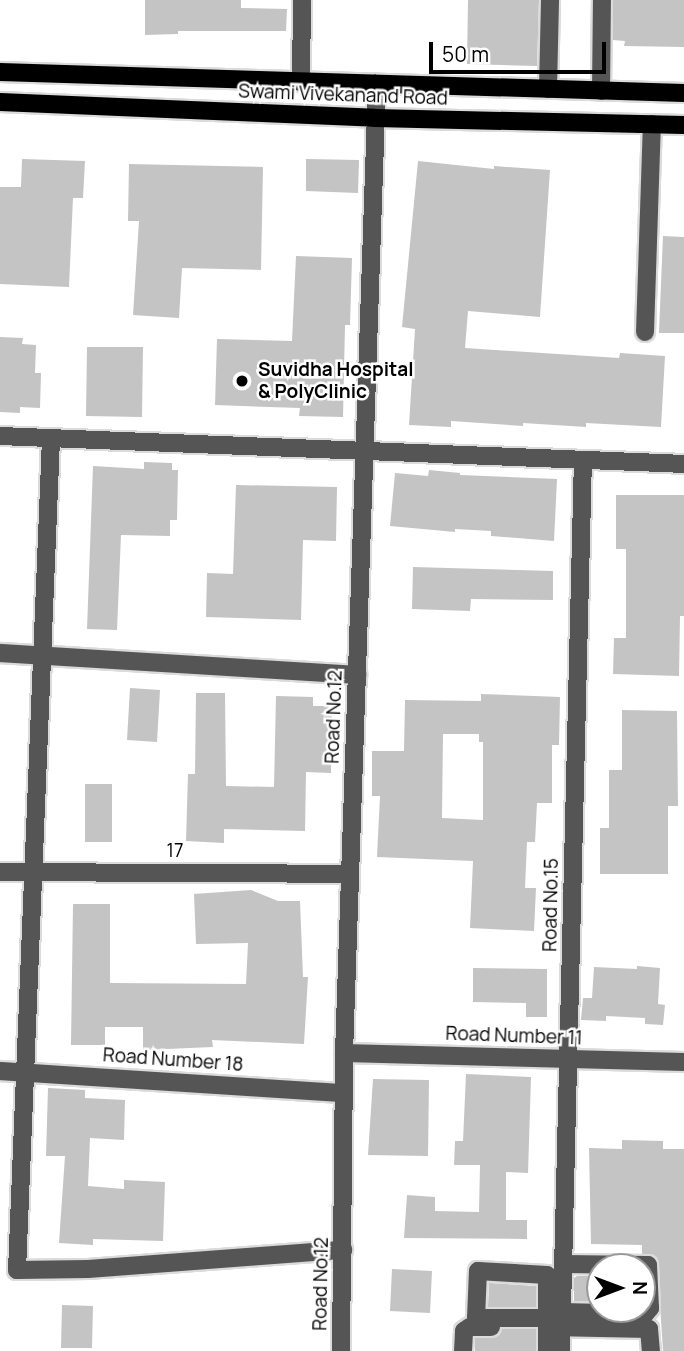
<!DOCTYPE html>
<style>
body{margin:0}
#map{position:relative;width:684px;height:1351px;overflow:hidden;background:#fff;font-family:Manrope,sans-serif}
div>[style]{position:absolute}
.building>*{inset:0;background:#c4c4c4}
.roads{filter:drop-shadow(2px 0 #dbdbdb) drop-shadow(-2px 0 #dbdbdb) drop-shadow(0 2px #dbdbdb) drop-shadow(0 -2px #dbdbdb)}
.minor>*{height:18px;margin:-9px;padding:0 9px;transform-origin:9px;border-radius:9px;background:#555}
.major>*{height:18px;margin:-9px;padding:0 9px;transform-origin:9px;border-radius:9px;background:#000}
.dots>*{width:19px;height:19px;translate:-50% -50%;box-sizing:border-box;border:4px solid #fff;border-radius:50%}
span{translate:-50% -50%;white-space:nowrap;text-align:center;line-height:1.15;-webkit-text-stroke:5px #fff;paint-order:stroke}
.street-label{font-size:19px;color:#000}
.poi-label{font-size:19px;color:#000;font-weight:700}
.left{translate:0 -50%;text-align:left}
.north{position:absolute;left:586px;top:1253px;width:70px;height:70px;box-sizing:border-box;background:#fff;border:2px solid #999;border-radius:50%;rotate:90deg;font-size:19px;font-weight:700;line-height:28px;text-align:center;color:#000}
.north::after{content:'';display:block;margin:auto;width:24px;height:32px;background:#000;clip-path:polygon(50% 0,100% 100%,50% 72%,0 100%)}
.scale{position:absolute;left:429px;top:42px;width:177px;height:32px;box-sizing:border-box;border:4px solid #000;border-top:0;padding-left:9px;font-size:21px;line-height:24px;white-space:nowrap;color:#000;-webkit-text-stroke:5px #fff;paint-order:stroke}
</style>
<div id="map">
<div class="building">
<i style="clip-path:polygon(145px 0,241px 0,241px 8px,287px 9px,286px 31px,178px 31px,178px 34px,145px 35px)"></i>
<i style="clip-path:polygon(468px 0,539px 0,537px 66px,467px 64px)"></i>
<i style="clip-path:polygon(613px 0,684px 0,684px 47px,624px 46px,625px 41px,613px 40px)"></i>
<i style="clip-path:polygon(22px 159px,85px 161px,83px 198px,73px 198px,69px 287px,0 284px,0 187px,21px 187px)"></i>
<i style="clip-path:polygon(306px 159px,359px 160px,358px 193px,306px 191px)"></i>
<i style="clip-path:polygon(418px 161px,494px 169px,494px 166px,550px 170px,540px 317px,468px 311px,465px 348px,619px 358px,620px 353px,665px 356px,661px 427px,586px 423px,586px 427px,523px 423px,523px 426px,451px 421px,451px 427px,409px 425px,415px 329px,402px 327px)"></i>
<i style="clip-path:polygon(129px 164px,263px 167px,261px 270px,182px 268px,179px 318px,133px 315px,139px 221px,128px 221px)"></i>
<i style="clip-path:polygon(663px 236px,684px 237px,684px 333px,659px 333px)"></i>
<i style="clip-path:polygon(296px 256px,352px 258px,350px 325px,345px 325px,343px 417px,299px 416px,300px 408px,215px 405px,217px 339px,292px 341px)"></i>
<i style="clip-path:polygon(0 337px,23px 338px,22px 344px,36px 345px,35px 373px,41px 373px,40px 408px,20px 407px,20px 413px,0 412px)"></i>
<i style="clip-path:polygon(87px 347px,143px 347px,142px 417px,86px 416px)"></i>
<i style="clip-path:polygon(144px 462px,172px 463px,172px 470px,178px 470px,177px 520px,170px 520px,170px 536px,121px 535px,117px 630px,87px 629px,93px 466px,144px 469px)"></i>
<i style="clip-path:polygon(429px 470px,460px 473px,460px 475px,557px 479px,554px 541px,491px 536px,491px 531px,455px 529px,455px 532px,390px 526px,395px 473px,428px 476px)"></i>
<i style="clip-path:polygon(236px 485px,337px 487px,336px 541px,303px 540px,301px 620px,206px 617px,207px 573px,233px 574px)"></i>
<i style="clip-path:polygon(616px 495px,684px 495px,684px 616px,680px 616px,679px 676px,613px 674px,614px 638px,626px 638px,626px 549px,616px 549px)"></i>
<i style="clip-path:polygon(413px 567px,553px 571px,553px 600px,471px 599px,470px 611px,412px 609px)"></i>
<i style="clip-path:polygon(130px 688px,160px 690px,157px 742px,127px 740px)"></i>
<i style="clip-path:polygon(196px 693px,225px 693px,226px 786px,274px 787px,276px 696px,313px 697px,313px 706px,332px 706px,331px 773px,306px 772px,305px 831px,224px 829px,224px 843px,186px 841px,188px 774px,195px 774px)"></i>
<i style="clip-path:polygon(evenodd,481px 694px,560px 697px,559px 745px,552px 745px,552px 803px,537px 803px,535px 842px,527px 842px,525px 888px,536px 888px,534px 931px,470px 928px,473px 861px,377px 857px,380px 796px,372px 796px,372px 751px,404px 751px,405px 700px,481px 701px,481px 694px,443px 734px,479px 734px,479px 742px,483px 742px,483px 820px,442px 818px,443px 734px)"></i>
<i style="clip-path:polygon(622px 710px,677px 711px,678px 806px,668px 806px,668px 874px,600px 874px,600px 828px,609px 828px,609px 770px,622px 770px)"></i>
<i style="clip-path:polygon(85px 784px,112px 784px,112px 842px,85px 842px)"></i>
<i style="clip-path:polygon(251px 890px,278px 901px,300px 901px,303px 977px,308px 977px,304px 1044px,212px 1040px,213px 1047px,143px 1050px,143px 1027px,105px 1027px,105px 1045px,71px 1045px,73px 904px,110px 904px,110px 983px,246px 984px,248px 943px,196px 944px,194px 894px)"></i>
<i style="clip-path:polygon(637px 966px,660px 968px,658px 1004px,665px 1005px,663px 1025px,645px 1024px,645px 1018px,606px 1016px,606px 1021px,581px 1020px,583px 998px,592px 998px,594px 967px,637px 969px)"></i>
<i style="clip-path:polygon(473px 968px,547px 969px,547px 1017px,526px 1017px,526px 1003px,473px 1002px)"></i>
<i style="clip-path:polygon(466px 1074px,531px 1077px,528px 1173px,506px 1172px,506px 1220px,527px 1220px,527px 1239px,404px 1238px,407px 1195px,435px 1197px,435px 1211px,479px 1212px,480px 1165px,454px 1165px,455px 1141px,463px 1141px)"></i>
<i style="clip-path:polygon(373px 1079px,429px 1080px,428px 1156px,368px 1155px)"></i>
<i style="clip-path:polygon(48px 1088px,85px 1090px,85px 1098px,125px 1100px,124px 1140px,90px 1138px,88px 1186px,124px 1189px,124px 1180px,165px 1182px,163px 1241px,93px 1239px,93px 1245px,59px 1243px,65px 1156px,46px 1156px)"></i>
<i style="clip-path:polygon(622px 1140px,663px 1141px,663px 1149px,684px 1149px,684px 1351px,663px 1351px,657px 1259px,642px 1254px,642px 1245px,591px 1244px,589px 1148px,622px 1149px)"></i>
<i style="clip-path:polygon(392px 1269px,432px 1271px,430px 1313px,390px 1311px)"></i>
<i style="clip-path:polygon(577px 1276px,600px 1276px,600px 1302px,574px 1301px,574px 1278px)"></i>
<i style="clip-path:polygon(489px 1283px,536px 1286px,536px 1307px,488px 1307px)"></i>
<i style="clip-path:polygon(62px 1305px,93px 1306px,92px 1348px,61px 1348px)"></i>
<i style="clip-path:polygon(502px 1329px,536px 1329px,536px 1351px,475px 1351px,475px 1338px,496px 1337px)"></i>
</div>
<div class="roads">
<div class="minor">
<i style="left:301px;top:82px;width:82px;rotate:-89.3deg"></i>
<i style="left:548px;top:89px;width:89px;rotate:-88.7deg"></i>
<i style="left:601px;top:91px;width:91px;rotate:-89.4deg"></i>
<i style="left:645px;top:332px;width:208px;rotate:-88.1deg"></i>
<i style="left:0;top:436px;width:685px;rotate:2.34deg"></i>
<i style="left:51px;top:439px;width:832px;rotate:92.34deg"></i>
<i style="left:17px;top:1270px;width:71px;rotate:-0.8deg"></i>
<i style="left:88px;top:1269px;width:256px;rotate:-4.3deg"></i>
<i style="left:0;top:653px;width:358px;rotate:3.5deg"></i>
<i style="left:0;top:872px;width:350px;rotate:0.3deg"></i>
<i style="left:344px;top:1053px;width:340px;rotate:1.5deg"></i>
<i style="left:0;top:1071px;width:344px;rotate:3.7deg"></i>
<i style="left:478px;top:1271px;width:69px;rotate:3.3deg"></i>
<i style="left:547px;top:1275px;width:43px;rotate:90deg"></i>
<i style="left:547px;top:1318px;width:71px;rotate:180deg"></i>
<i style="left:476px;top:1318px;width:47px;rotate:-87.6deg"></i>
<i style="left:562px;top:1312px;width:83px;rotate:1.4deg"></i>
<i style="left:645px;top:1314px;width:8px;rotate:-50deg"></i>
<i style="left:650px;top:1308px;width:43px;rotate:-92.7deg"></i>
<i style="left:648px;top:1265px;width:85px;rotate:-179.3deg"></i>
<i style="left:550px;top:1327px;width:99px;rotate:1.2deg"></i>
<i style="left:649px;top:1329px;width:22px;rotate:85deg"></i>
<i style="left:341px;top:1351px;width:298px;rotate:-89.4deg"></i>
<i style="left:344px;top:1053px;width:970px;rotate:-88.05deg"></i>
<i style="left:463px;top:1351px;width:20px;rotate:-87deg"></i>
<i style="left:464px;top:1331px;width:7px;rotate:-34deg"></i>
<i style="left:470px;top:1327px;width:21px"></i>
<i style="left:547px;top:1351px;width:24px;rotate:-90deg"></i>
<i style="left:561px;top:1351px;width:891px;rotate:-88.59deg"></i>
</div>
<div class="major">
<i style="left:0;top:72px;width:684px;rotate:1.76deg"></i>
<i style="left:0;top:102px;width:375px;rotate:2.4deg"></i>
<i style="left:375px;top:118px;width:309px;rotate:1.3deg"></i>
</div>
</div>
<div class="dots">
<i style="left:242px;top:381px;background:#000"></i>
</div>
<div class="street-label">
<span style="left:343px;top:95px;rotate:2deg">Swami Vivekanand Road</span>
<span style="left:334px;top:717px;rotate:-88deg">Road No.12</span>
<span style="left:175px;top:851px">17</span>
<span style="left:551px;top:905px;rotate:-89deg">Road No.15</span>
<span style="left:514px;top:1036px;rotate:2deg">Road Number 11</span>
<span style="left:173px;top:1060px;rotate:4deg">Road Number 18</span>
<span style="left:321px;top:1284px;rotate:-89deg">Road No.12</span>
</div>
<div class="poi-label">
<span class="left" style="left:258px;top:381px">Suvidha Hospital<br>&amp; PolyClinic</span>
</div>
<div class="north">N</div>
<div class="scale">50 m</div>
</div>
